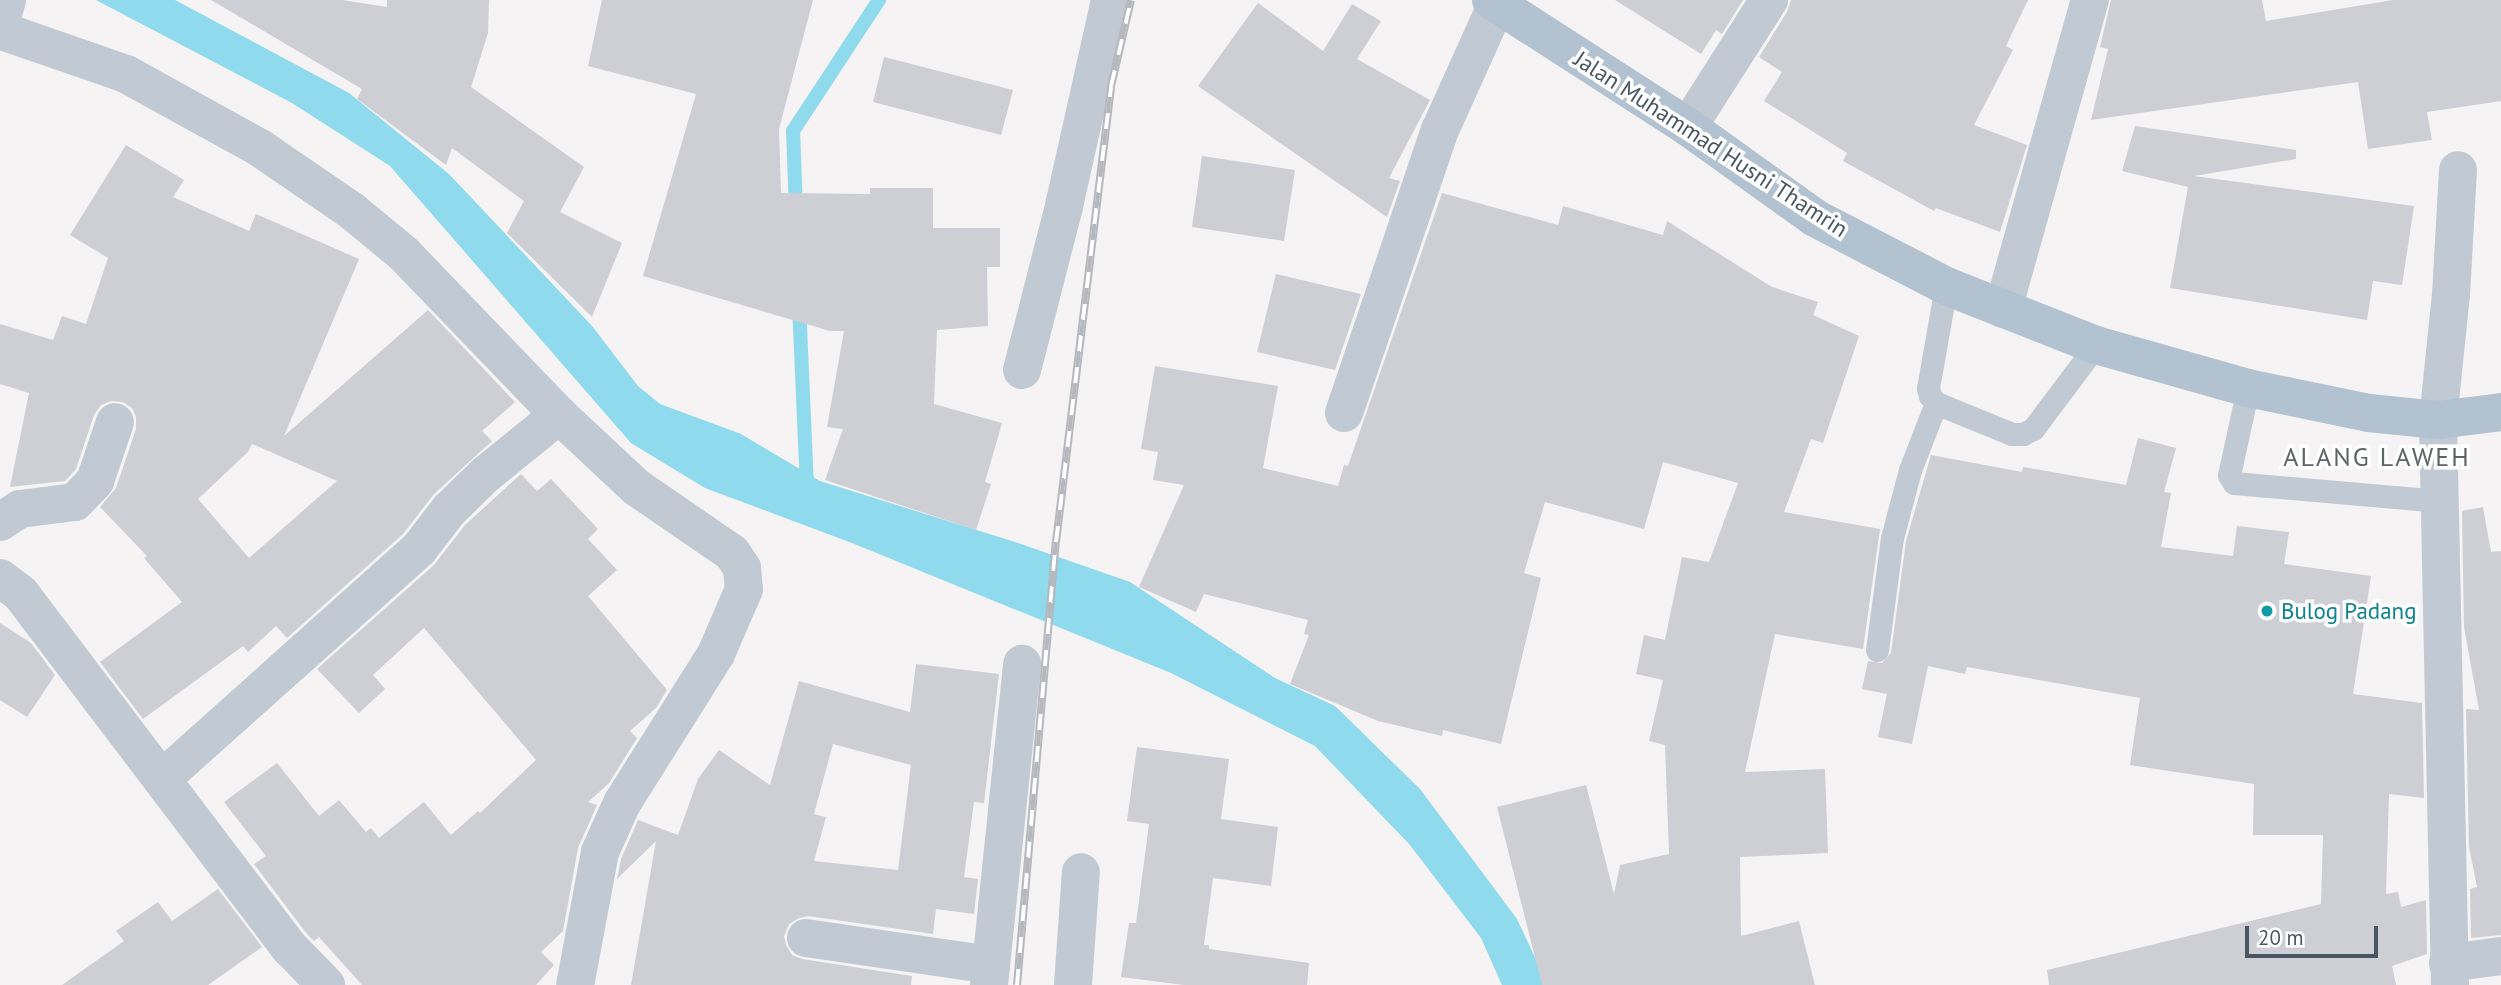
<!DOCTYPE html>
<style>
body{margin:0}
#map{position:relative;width:2501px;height:985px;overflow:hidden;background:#f5f3f3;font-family:"PT Sans",sans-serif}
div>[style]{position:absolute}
.water>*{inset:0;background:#90daee}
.stream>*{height:14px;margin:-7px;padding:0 7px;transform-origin:7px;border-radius:7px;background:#90daee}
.building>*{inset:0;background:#cdcfd5}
.lane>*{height:23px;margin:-11.5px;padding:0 11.5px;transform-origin:11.5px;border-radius:11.5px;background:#c1cad2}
.street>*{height:38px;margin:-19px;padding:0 19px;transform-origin:19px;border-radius:19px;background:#c1cad2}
.primary>*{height:38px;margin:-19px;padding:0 19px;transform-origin:19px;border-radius:19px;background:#b3c2d1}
.rail>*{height:8px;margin-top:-4px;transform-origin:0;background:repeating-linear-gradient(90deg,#fff 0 16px,#b5b8bd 0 32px);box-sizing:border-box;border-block:2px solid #b5b8bd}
.dots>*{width:19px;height:19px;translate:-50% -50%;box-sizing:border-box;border:4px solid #fff;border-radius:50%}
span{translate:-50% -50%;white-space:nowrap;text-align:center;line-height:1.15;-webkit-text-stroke:7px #fff;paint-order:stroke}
.street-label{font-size:23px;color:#4a5661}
.culture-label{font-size:23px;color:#0d838f}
.left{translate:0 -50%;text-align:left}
.quarter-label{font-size:26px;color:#5f6368;letter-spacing:2px}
.scale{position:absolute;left:2245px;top:926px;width:133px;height:32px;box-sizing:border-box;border:4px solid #4a5661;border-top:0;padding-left:9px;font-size:21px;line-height:24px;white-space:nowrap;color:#4a5661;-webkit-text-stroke:5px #fff;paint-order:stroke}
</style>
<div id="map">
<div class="water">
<i style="clip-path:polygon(96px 0,175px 0,349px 93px,449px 174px,592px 326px,638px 386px,660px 404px,741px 434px,820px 481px,1015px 542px,1130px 582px,1275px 678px,1335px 706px,1420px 789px,1517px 919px,1548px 985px,1502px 985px,1481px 938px,1410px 845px,1315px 746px,1171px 673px,852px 543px,705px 488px,631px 443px,390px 166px,292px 103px)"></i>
</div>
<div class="stream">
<i style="left:796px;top:211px;width:80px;rotate:-92.1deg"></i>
<i style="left:793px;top:131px;width:157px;rotate:-56.7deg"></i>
<i style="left:799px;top:304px;width:186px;rotate:87.5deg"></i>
</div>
<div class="building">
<i style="clip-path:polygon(211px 0,342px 0,387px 7px,387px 0,489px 0,488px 33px,471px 87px,584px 167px,560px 212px,622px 243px,592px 317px,507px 233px,524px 201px,452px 148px,446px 165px,357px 99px,362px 89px)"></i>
<i style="clip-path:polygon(602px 0,813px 0,779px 129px,781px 193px,870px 194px,870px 188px,933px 188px,933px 228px,1000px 228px,1000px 267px,987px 267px,988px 326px,937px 330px,934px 404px,1002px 423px,985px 482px,991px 484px,976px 530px,825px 480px,843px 429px,827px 427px,844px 331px,830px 331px,643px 276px,696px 94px,588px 66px)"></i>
<i style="clip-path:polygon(1615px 0,1743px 0,1722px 34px,1716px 30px,1701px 54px)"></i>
<i style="clip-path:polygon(1791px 0,2028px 0,2006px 46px,2013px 50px,1974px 125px,2027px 145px,2000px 232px,1936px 208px,1934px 211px,1843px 161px,1847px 153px,1764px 101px,1782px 72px,1759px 57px,1787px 12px)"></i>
<i style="clip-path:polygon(2111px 0,2262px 0,2266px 21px,2393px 0,2501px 0,2501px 101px,2427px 112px,2432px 140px,2368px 149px,2358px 82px,2091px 120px,2108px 49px,2100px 47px)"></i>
<i style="clip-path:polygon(1258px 3px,1323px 51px,1352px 4px,1381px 21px,1357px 59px,1430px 100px,1389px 178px,1400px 181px,1387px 217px,1198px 86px)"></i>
<i style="clip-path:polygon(884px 57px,1013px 90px,1001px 135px,873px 102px)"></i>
<i style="clip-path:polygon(2135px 126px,2296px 150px,2296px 159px,2194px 176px,2414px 206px,2402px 285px,2373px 281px,2367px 320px,2170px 288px,2188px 187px,2122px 171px)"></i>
<i style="clip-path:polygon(evenodd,126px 145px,184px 180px,173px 197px,249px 231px,256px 214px,359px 259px,284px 436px,428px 310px,515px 402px,482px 431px,492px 441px,434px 494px,403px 534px,287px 638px,276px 626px,248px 652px,243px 646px,143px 719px,100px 662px,182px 602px,144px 558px,147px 556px,100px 507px,116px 488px,136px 429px,136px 417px,132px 408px,123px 402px,111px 401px,101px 405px,94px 415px,76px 469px,65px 481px,10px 487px,29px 393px,0 384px,0 324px,53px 340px,62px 316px,86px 324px,108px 258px,70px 235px,126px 145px,252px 444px,337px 481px,249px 558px,198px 499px,248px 452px,252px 444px)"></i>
<i style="clip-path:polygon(1202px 156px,1295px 170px,1284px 241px,1192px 227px)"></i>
<i style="clip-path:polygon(1442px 193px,1558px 225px,1563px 206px,1663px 235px,1667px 221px,1772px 287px,1818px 302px,1813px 315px,1859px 336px,1823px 443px,1811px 439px,1784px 512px,1880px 529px,1863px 649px,1775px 634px,1745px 772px,1825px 769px,1828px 853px,1740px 857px,1741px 936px,1799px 921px,1815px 985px,1542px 985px,1497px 807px,1586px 785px,1614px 894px,1620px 865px,1669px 854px,1665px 745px,1649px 741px,1663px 680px,1636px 674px,1644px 635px,1665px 640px,1682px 557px,1709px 562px,1738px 483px,1663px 462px,1644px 529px,1545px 502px,1524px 573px,1541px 578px,1501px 744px,1443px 730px,1442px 736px,1378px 721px,1290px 684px,1309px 635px,1304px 634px,1308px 620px,1204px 594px,1196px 612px,1139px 587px,1184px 485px,1153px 480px,1158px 452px,1141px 449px,1155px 366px,1278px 386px,1263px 468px,1338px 486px,1344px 465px,1348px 466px)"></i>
<i style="clip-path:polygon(1276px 274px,1361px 294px,1335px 370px,1257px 352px)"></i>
<i style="clip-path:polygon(2138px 438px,2176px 448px,2164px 492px,2171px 493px,2161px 547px,2233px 556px,2237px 526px,2289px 532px,2284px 564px,2371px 576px,2353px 694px,2422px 703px,2424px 798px,2389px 794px,2386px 894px,2398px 892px,2401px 907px,2426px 900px,2427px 954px,2392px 966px,2396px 985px,2049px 985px,2047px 970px,2321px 904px,2323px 835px,2253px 835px,2254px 784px,2130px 765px,2140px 698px,1967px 667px,1965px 674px,1928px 666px,1912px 744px,1878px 737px,1887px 694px,1862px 689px,1868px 661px,1882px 663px,1891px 653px,1906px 541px,1931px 455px,2022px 472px,2023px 467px,2126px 485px)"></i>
<i style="clip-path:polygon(521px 474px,537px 491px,551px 479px,598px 529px,588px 539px,617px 570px,588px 596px,667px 690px,656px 708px,630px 731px,637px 738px,609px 783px,588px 802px,597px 805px,578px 848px,563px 931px,541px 952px,554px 965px,536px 985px,362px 985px,319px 937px,314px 941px,307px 934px,254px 864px,266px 856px,224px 802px,277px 763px,319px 816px,339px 800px,366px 832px,371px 828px,379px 838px,424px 802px,451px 835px,478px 811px,480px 813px,536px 760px,424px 628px,373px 675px,385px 689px,359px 713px,317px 669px,434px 565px,465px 525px)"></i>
<i style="clip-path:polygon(2483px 507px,2491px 552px,2501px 551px,2501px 935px,2471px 938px,2470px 889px,2477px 887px,2469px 847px,2466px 709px,2479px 710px,2464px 627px,2462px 511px)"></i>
<i style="clip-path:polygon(0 623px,31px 643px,55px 675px,27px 717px,0 700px)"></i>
<i style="clip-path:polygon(evenodd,916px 664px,999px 674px,984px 803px,974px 802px,964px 877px,978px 879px,974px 914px,936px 909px,933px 934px,808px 916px,799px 918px,789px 924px,784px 936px,786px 945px,792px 955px,802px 959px,912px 976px,911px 985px,631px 985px,656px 841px,617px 879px,621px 859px,638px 820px,678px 835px,698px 779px,719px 750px,770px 785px,799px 681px,910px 712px,916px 664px,833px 744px,911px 765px,898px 870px,814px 861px,826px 817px,814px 814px,833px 744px)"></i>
<i style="clip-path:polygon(1137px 747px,1229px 759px,1221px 819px,1278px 827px,1271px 886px,1213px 878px,1204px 945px,1209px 945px,1209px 949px,1309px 963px,1307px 985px,1184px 985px,1121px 977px,1129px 923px,1136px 923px,1149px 824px,1127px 821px)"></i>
<i style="clip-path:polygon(218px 889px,262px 947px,208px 985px,62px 985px,124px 941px,116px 931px,158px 902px,172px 921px)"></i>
</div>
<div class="lane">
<i style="left:1946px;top:286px;width:104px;rotate:100deg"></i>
<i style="left:1928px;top:388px;width:8px;rotate:76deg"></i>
<i style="left:1930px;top:396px;width:9px;rotate:49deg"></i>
<i style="left:1936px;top:403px;width:82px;rotate:22.2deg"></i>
<i style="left:2012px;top:434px;width:11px"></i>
<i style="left:2023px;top:434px;width:11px;rotate:-27deg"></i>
<i style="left:2033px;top:429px;width:105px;rotate:-53.1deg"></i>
<i style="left:2248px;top:388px;width:89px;rotate:102.3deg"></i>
<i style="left:2229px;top:475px;width:9px;rotate:58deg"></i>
<i style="left:2234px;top:483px;width:207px;rotate:5deg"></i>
<i style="left:1877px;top:650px;width:113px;rotate:-82.4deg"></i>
<i style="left:1892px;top:538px;width:70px;rotate:-75.2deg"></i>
<i style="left:1910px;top:470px;width:72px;rotate:-68.8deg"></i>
</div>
<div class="street">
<i style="left:7px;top:0;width:22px;rotate:106deg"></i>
<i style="left:1px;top:21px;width:12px;rotate:70deg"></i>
<i style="left:5px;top:32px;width:128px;rotate:19.1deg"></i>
<i style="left:126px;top:74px;width:153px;rotate:28.9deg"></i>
<i style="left:260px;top:148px;width:112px;rotate:34.4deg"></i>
<i style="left:352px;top:211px;width:67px;rotate:39.6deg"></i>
<i style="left:404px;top:254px;width:223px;rotate:46.1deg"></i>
<i style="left:559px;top:415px;width:95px;rotate:141deg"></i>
<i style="left:485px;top:475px;width:50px;rotate:135.8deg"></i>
<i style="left:449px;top:510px;width:49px;rotate:127.6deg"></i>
<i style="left:419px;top:549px;width:343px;rotate:138.2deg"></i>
<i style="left:1688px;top:127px;width:151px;rotate:-57.5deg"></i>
<i style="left:2003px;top:309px;width:321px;rotate:-74.3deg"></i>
<i style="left:1022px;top:370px;width:169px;rotate:-75.6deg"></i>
<i style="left:1064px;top:206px;width:211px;rotate:-77.4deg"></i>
<i style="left:1344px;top:413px;width:299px;rotate:-71.3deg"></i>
<i style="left:1440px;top:130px;width:138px;rotate:-65.7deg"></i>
<i style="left:559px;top:415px;width:105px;rotate:43.1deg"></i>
<i style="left:636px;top:487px;width:116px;rotate:34.5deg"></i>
<i style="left:732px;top:553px;width:18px;rotate:56deg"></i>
<i style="left:742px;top:568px;width:21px;rotate:85deg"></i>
<i style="left:744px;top:589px;width:71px;rotate:113.3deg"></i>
<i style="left:716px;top:654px;width:176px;rotate:122.2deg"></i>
<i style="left:622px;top:803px;width:54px;rotate:114.2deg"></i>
<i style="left:600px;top:852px;width:135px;rotate:100.6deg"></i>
<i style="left:0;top:522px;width:24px;rotate:-33deg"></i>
<i style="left:20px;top:509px;width:55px;rotate:-7.3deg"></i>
<i style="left:75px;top:502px;width:29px;rotate:-46deg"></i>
<i style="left:95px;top:481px;width:62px;rotate:-71.3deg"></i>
<i style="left:0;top:578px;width:26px;rotate:37deg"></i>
<i style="left:21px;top:594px;width:445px;rotate:52.8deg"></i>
<i style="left:290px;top:948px;width:52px;rotate:45.8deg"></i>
<i style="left:806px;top:938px;width:187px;rotate:8.3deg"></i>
<i style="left:2448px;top:963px;width:53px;rotate:-7.5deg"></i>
<i style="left:989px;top:985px;width:323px;rotate:-84.1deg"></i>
<i style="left:1073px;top:985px;width:113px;rotate:-86deg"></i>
<i style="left:2450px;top:985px;width:565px;rotate:-91.22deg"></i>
<i style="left:2438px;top:420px;width:126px;rotate:-84.1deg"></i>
<i style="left:2451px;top:295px;width:125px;rotate:-86.8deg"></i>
</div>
<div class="primary">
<i style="left:1491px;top:0;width:234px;rotate:32.8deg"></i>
<i style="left:1688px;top:127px;width:156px;rotate:35.6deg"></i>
<i style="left:1815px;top:218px;width:148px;rotate:27.4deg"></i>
<i style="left:1946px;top:286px;width:161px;rotate:21.5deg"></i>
<i style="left:2096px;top:345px;width:158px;rotate:15.8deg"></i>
<i style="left:2248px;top:388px;width:124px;rotate:11.7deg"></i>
<i style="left:2369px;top:413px;width:69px;rotate:5.8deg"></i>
<i style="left:2438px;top:420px;width:64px;rotate:-7.2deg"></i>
</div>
<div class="rail">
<i style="left:1017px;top:985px;width:445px;rotate:-85deg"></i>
<i style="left:1056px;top:542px;width:459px;rotate:-83.1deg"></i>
<i style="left:1111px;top:86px;width:88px;rotate:-76.9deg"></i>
</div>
<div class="dots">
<i style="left:2267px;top:611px;background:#0f9aa8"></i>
</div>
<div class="street-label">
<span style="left:1711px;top:144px;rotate:33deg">Jalan Muhammad Husni Thamrin</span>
</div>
<div class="culture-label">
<span class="left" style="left:2281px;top:611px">Bulog Padang</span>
</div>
<div class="quarter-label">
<span style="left:2377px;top:457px">ALANG LAWEH</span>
</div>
<div class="scale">20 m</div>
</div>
